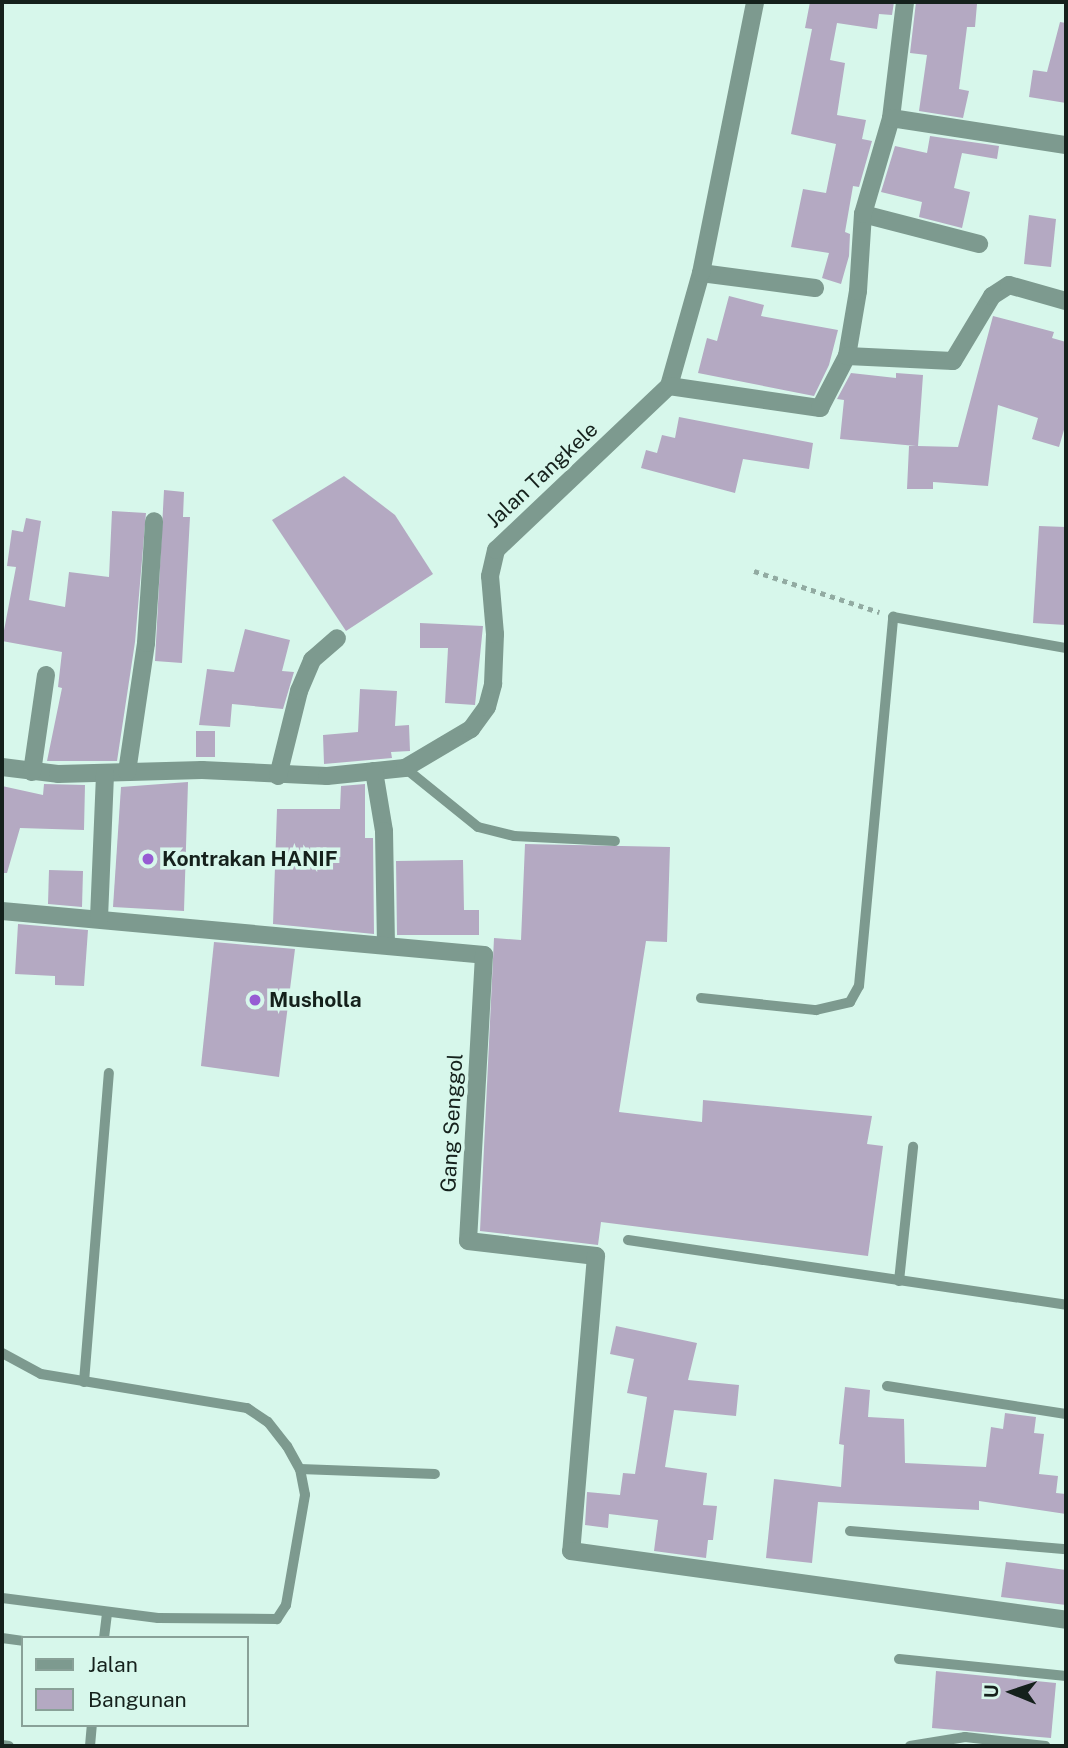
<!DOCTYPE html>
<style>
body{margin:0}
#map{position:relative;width:1068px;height:1748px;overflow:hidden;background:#d7f7eb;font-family:"Public Sans",sans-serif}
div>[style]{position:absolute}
.building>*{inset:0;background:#b4a9c2}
.path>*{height:4.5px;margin-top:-2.25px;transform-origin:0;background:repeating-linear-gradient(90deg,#92aba2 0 5px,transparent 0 10px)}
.lane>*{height:10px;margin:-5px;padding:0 5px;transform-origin:5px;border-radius:5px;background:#7d9a8f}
.street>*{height:18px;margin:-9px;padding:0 9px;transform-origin:9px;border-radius:9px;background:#7d9a8f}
.dots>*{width:19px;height:19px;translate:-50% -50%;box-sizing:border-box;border:4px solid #d7f7eb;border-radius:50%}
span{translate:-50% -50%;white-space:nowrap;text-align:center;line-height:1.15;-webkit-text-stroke:7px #d7f7eb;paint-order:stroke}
.street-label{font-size:21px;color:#15211c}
.poi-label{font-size:21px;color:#15211c;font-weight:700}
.left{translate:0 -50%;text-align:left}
.frame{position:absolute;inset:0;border:4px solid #15211c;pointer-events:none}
.legend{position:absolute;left:21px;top:1636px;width:228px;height:91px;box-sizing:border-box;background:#d7f7eb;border:2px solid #89a198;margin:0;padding:9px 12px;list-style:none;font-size:21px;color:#15211c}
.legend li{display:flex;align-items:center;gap:14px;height:35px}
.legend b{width:35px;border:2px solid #89a198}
.north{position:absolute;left:977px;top:1657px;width:70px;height:70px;-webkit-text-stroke:5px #d7f7eb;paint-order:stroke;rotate:272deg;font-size:19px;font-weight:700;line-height:28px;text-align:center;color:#15211c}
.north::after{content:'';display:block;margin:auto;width:24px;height:32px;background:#15211c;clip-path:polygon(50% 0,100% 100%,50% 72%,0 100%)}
</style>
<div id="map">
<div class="building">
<i style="clip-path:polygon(810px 2px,894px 2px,892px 15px,879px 14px,877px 29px,837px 23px,830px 60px,845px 63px,837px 115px,866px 120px,862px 139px,872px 141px,859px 187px,853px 186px,845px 232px,850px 234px,849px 256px,841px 284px,822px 278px,829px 253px,791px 247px,803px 189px,826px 193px,836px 144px,791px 134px,812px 29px,805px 28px)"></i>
<i style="clip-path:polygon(916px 2px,977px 4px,975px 27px,967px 27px,959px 89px,969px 91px,963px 118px,919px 111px,927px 55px,910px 53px)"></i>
<i style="clip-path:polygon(1060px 22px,1066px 23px,1066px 103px,1029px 97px,1033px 70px,1047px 72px)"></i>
<i style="clip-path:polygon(930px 136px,999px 146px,997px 159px,962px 153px,954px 188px,970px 192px,962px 228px,919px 217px,922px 202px,881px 192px,895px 146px,927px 153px)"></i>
<i style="clip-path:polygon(1029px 215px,1056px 219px,1051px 267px,1024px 264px)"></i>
<i style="clip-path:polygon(729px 296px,764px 305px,761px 316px,838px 330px,829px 365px,814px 396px,698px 373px,707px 338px,717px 341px)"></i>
<i style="clip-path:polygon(993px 316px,1054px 332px,1052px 338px,1066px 342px,1066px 423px,1059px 447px,1032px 439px,1038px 418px,998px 405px,988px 486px,933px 482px,933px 489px,907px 489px,909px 446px,916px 446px,840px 439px,844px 400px,837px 399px,851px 373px,896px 378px,896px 373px,923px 375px,918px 446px,958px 447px)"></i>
<i style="clip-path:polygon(679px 417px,813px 443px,809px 469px,743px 459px,735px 493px,641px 468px,646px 450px,657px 453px,662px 435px,675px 438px)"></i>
<i style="clip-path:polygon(344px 476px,395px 515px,433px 574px,346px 631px,272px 520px)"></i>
<i style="clip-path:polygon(164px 490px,184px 492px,183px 517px,190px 517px,182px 663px,155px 661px)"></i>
<i style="clip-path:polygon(112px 511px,146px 513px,135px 642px,117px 761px,47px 761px,62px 688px,58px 687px,62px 652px,2px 641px,16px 567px,7px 566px,12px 530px,23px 532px,26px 518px,41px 521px,29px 600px,65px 607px,69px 572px,109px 577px)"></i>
<i style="clip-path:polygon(1039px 526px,1066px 527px,1066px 625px,1033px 623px)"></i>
<i style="clip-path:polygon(420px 623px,483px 626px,475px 705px,445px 703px,448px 648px,420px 648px)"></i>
<i style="clip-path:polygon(245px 629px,290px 640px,282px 671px,294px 672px,283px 709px,232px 704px,230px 727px,199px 725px,207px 669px,234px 672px)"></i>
<i style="clip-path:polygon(360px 689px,397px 691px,395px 726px,409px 725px,410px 751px,391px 752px,392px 758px,324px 764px,323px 735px,358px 732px)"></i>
<i style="clip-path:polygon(196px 731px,215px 731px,215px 757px,196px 757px)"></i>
<i style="clip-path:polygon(188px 782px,184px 911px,113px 907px,121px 787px)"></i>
<i style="clip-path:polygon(44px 784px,85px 785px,84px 830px,20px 828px,7px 873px,2px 873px,2px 786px,43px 795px)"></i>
<i style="clip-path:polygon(365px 784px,365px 838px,373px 838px,374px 934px,273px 924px,277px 809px,340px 809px,341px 786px)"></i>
<i style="clip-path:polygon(525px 844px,670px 847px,667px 942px,646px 941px,619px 1112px,702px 1122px,703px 1100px,872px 1116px,867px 1144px,883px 1146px,868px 1256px,601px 1222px,598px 1245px,480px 1231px,494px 938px,521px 940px)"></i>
<i style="clip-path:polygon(463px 860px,464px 910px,479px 910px,479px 935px,397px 935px,396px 861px)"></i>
<i style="clip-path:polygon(49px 870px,83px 871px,82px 907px,48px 904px)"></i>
<i style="clip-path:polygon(18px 924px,88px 930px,84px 986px,55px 985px,55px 976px,15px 974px)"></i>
<i style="clip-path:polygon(214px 942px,295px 949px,279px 1077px,201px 1066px)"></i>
<i style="clip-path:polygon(616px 1326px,697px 1343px,688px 1380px,739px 1385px,736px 1416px,674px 1410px,665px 1467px,707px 1473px,703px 1505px,717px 1506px,713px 1540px,708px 1540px,706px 1558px,654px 1551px,658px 1520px,609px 1514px,608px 1528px,585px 1525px,587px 1492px,620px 1495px,623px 1473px,635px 1474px,647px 1397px,627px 1393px,634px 1359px,610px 1354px)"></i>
<i style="clip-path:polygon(845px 1387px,870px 1390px,868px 1417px,904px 1419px,905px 1463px,986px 1467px,991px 1427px,1003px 1429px,1005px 1413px,1036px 1417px,1034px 1433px,1044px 1434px,1039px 1474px,1058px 1476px,1056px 1493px,1066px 1494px,1066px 1514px,979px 1501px,979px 1510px,818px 1502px,812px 1563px,766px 1558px,774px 1479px,841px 1487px,844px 1445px,839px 1444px)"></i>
<i style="clip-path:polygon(1006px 1562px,1066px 1570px,1066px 1605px,1001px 1597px)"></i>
<i style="clip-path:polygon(936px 1671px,1056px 1683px,1051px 1738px,932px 1728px)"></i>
</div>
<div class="path">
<i style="left:754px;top:571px;width:132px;rotate:18.2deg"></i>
</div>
<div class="lane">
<i style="left:405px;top:768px;width:94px;rotate:38.9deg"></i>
<i style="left:478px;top:827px;width:37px;rotate:14deg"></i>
<i style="left:514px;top:836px;width:101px;rotate:2.8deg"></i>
<i style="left:701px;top:998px;width:116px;rotate:6deg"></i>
<i style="left:816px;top:1010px;width:35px;rotate:-13deg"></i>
<i style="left:850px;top:1002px;width:18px;rotate:-61deg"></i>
<i style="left:859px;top:986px;width:371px;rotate:-84.7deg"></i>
<i style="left:893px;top:617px;width:176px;rotate:10.2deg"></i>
<i style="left:628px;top:1240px;width:443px;rotate:8.4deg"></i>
<i style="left:899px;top:1281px;width:135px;rotate:-84deg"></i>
<i style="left:2px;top:1353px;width:44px;rotate:28.3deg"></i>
<i style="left:41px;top:1374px;width:209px;rotate:9.4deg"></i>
<i style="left:247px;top:1408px;width:25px;rotate:34deg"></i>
<i style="left:268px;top:1422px;width:31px;rotate:52deg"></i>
<i style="left:287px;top:1446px;width:26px;rotate:61deg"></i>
<i style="left:300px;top:1469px;width:26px;rotate:79deg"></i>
<i style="left:305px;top:1495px;width:112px;rotate:99.8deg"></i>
<i style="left:286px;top:1605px;width:17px;rotate:123deg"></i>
<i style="left:277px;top:1619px;width:119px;rotate:-179.5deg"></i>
<i style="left:158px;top:1618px;width:157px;rotate:-172.7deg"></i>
<i style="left:84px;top:1382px;width:310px;rotate:-85.4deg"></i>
<i style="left:887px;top:1386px;width:181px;rotate:8.9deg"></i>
<i style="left:300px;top:1469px;width:135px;rotate:2.1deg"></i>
<i style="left:850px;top:1531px;width:217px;rotate:4.8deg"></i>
<i style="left:2px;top:1638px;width:21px;rotate:8deg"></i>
<i style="left:104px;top:1638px;width:25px;rotate:-83deg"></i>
<i style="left:899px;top:1659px;width:168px;rotate:5.8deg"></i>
<i style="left:2px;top:1745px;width:7px;rotate:8deg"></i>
<i style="left:90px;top:1746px;width:21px;rotate:-85deg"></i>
<i style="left:910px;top:1746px;width:56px;rotate:-9.3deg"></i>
<i style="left:965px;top:1737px;width:81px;rotate:6.4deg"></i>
</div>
<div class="street">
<i style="left:891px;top:118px;width:117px;rotate:-83.1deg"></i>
<i style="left:863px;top:214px;width:120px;rotate:14.5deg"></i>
<i style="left:701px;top:273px;width:115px;rotate:7.5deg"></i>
<i style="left:847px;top:356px;width:66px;rotate:-80.4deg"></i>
<i style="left:858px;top:291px;width:77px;rotate:-86.3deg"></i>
<i style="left:863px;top:214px;width:100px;rotate:-73.7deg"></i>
<i style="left:891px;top:118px;width:177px;rotate:8.8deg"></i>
<i style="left:669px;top:386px;width:117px;rotate:-74.2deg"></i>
<i style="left:701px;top:273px;width:276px;rotate:-78.7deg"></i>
<i style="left:2px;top:767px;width:56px;rotate:7.1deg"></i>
<i style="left:58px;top:774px;width:144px;rotate:-1.6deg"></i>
<i style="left:202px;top:770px;width:125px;rotate:2.7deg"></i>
<i style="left:327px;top:776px;width:78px;rotate:-5.9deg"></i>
<i style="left:405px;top:768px;width:77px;rotate:-30.6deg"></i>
<i style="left:471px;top:729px;width:27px;rotate:-54deg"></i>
<i style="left:487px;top:707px;width:24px;rotate:-75deg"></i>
<i style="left:493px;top:684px;width:50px;rotate:-87.7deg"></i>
<i style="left:495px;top:634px;width:58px;rotate:-94.9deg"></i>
<i style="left:490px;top:576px;width:27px;rotate:-77deg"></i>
<i style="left:496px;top:550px;width:238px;rotate:-43.5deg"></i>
<i style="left:669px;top:386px;width:153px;rotate:8.3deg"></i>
<i style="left:820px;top:408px;width:59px;rotate:-62.6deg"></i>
<i style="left:847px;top:356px;width:106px;rotate:2.7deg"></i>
<i style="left:953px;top:361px;width:76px;rotate:-59deg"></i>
<i style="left:992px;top:296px;width:20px;rotate:-33deg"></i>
<i style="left:1009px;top:285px;width:59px;rotate:15.7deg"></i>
<i style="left:374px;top:771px;width:61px;rotate:80.5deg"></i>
<i style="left:384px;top:831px;width:113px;rotate:89deg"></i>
<i style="left:32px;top:772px;width:98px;rotate:-81.8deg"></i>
<i style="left:127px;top:772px;width:130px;rotate:-81.6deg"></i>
<i style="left:146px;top:643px;width:122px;rotate:-86.2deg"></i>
<i style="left:278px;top:776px;width:88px;rotate:-76.1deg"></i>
<i style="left:299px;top:691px;width:34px;rotate:-67deg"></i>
<i style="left:312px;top:660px;width:33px;rotate:-41deg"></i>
<i style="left:2px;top:911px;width:484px;rotate:5.2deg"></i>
<i style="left:484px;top:955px;width:286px;rotate:93.2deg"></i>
<i style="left:468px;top:1241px;width:129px;rotate:6.7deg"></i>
<i style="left:596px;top:1256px;width:296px;rotate:94.8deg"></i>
<i style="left:571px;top:1551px;width:500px;rotate:7.9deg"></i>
<i style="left:99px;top:918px;width:145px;rotate:-87.6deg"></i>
</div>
<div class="dots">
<i style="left:148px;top:859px;background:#975bd3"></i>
<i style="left:255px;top:1000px;background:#975bd3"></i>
</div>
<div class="street-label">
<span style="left:542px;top:475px;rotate:-43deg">Jalan Tangkele</span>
<span style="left:452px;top:1123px;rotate:-87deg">Gang Senggol</span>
</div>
<div class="poi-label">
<span class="left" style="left:162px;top:859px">Kontrakan HANIF</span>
<span class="left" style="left:269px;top:1000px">Musholla</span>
</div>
<div class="frame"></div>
<ul class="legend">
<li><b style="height:9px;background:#7d9a8f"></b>Jalan</li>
<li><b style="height:19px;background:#b4a9c2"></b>Bangunan</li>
</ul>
<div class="north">U</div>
</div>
